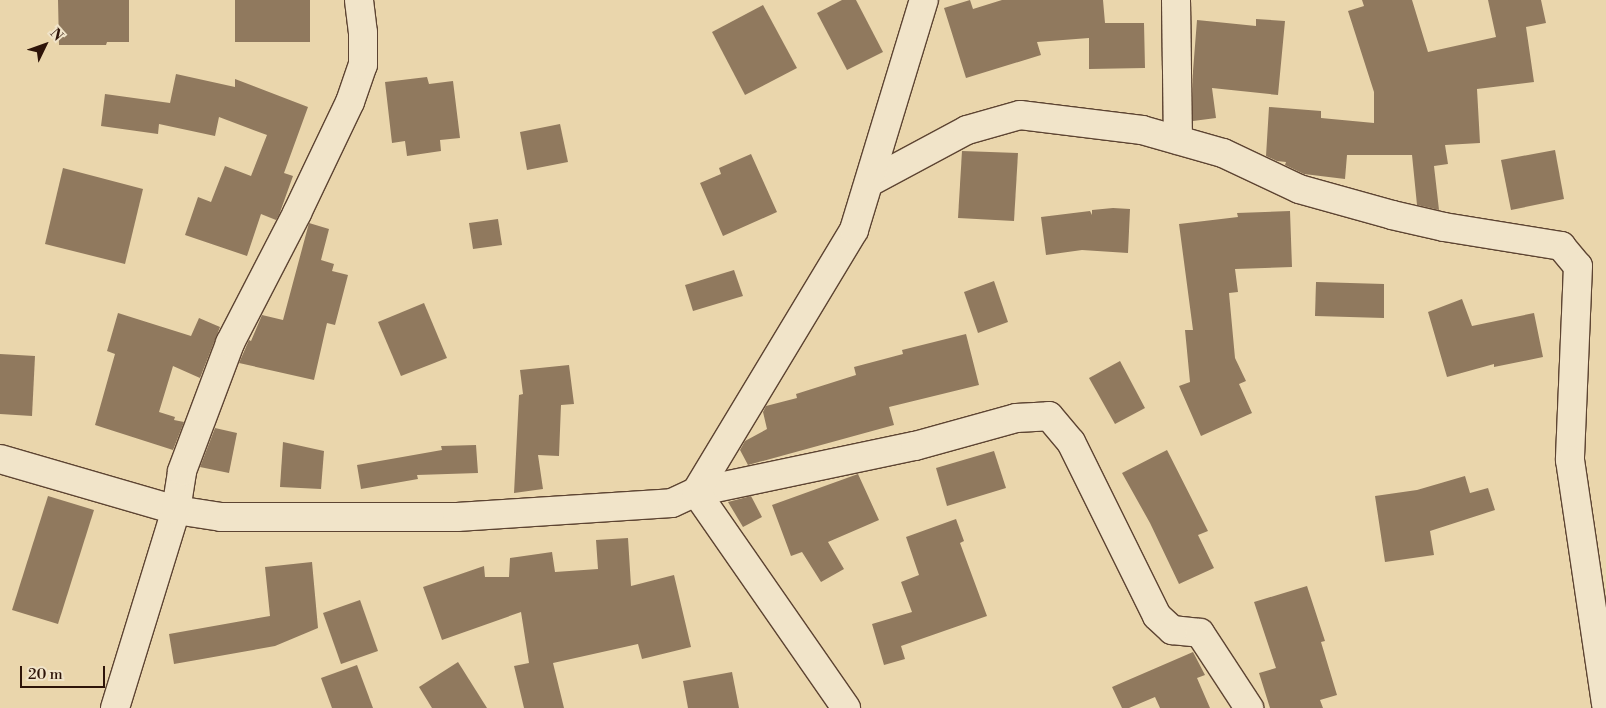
<!DOCTYPE html>
<style>
body{margin:0}
#map{position:relative;width:1606px;height:708px;overflow:hidden;background:#ead6ac;font-family:"Libre Bodoni",serif}
div>[style]{position:absolute}
.building>*{inset:0;background:#90795e}
.roads{filter:drop-shadow(1px 0 #5d4432) drop-shadow(-1px 0 #5d4432) drop-shadow(0 1px #5d4432) drop-shadow(0 -1px #5d4432)}
.minor>*{height:28px;margin:-14px;padding:0 14px;transform-origin:14px;border-radius:14px;background:#f1e4c9}
span{translate:-50% -50%;white-space:nowrap;text-align:center;line-height:1.15;-webkit-text-stroke:5px #f1e4c9;paint-order:stroke}
.north{position:absolute;left:20px;top:20px;width:50px;height:50px;-webkit-text-stroke:4px #f1e4c9;paint-order:stroke;rotate:48deg;font-size:14px;font-weight:700;line-height:20px;text-align:center;color:#2e1409}
.north::after{content:'';display:block;margin:auto;width:18px;height:22px;background:#2e1409;clip-path:polygon(50% 0,100% 100%,50% 72%,0 100%)}
.scale{position:absolute;left:20px;top:666px;width:85px;height:22px;box-sizing:border-box;border:2px solid #2e1409;border-top:0;padding-left:6px;font-size:15px;line-height:18px;white-space:nowrap;color:#2e1409;-webkit-text-stroke:4px #f1e4c9;paint-order:stroke}
</style>
<div id="map">
<div class="building">
<i style="clip-path:polygon(58px 0,129px 0,129px 42px,107px 42px,106px 45px,59px 45px)"></i>
<i style="clip-path:polygon(235px 0,310px 0,310px 42px,235px 42px)"></i>
<i style="clip-path:polygon(842px 0,856px 0,883px 52px,847px 70px,817px 13px)"></i>
<i style="clip-path:polygon(970px 0,973px 9px,1002px 0,1103px 0,1105px 23px,1144px 23px,1145px 68px,1089px 69px,1089px 38px,1037px 42px,1041px 55px,966px 78px,944px 8px)"></i>
<i style="clip-path:polygon(1362px 0,1412px 0,1428px 52px,1496px 37px,1488px 0,1541px 0,1546px 23px,1526px 27px,1534px 82px,1477px 89px,1480px 143px,1445px 145px,1448px 164px,1434px 166px,1439px 210px,1417px 205px,1412px 155px,1347px 155px,1345px 179px,1304px 174px,1285px 165px,1286px 162px,1277px 161px,1266px 156px,1269px 107px,1321px 111px,1321px 118px,1374px 123px,1374px 92px,1348px 11px,1364px 6px)"></i>
<i style="clip-path:polygon(763px 5px,797px 68px,745px 95px,712px 32px)"></i>
<i style="clip-path:polygon(1256px 19px,1285px 21px,1278px 95px,1212px 88px,1216px 118px,1193px 121px,1193px 71px,1197px 20px,1256px 26px)"></i>
<i style="clip-path:polygon(176px 74px,235px 87px,235px 79px,308px 107px,284px 173px,293px 176px,279px 215px,276px 220px,261px 214px,247px 256px,185px 235px,198px 197px,211px 202px,225px 166px,251px 176px,267px 135px,219px 117px,215px 136px,159px 124px,158px 134px,101px 126px,105px 94px,170px 103px)"></i>
<i style="clip-path:polygon(427px 77px,429px 84px,453px 81px,460px 138px,440px 140px,441px 151px,407px 156px,405px 141px,392px 143px,385px 82px)"></i>
<i style="clip-path:polygon(560px 124px,568px 162px,527px 170px,520px 132px)"></i>
<i style="clip-path:polygon(1555px 150px,1564px 199px,1511px 210px,1501px 160px)"></i>
<i style="clip-path:polygon(962px 151px,1018px 153px,1014px 221px,958px 218px)"></i>
<i style="clip-path:polygon(751px 154px,777px 212px,723px 236px,700px 183px,721px 174px,719px 168px)"></i>
<i style="clip-path:polygon(63px 168px,143px 189px,125px 264px,45px 244px)"></i>
<i style="clip-path:polygon(1113px 208px,1130px 209px,1128px 253px,1082px 250px,1046px 255px,1041px 217px,1090px 211px,1092px 215px,1092px 210px)"></i>
<i style="clip-path:polygon(1290px 211px,1292px 267px,1235px 269px,1238px 292px,1229px 293px,1235px 358px,1246px 381px,1239px 384px,1252px 413px,1201px 436px,1179px 386px,1190px 382px,1185px 330px,1193px 330px,1179px 224px,1238px 217px,1237px 213px)"></i>
<i style="clip-path:polygon(498px 219px,502px 245px,473px 249px,469px 223px)"></i>
<i style="clip-path:polygon(309px 223px,329px 229px,321px 260px,334px 264px,332px 271px,348px 275px,335px 325px,327px 323px,314px 380px,239px 363px,249px 340px,251px 341px,262px 315px,283px 320px)"></i>
<i style="clip-path:polygon(734px 270px,743px 296px,693px 311px,685px 285px)"></i>
<i style="clip-path:polygon(994px 281px,1008px 322px,978px 333px,964px 292px)"></i>
<i style="clip-path:polygon(1316px 282px,1384px 284px,1384px 318px,1315px 316px)"></i>
<i style="clip-path:polygon(1462px 299px,1472px 326px,1534px 313px,1543px 357px,1494px 367px,1494px 364px,1447px 377px,1428px 312px)"></i>
<i style="clip-path:polygon(424px 303px,447px 358px,401px 376px,378px 322px)"></i>
<i style="clip-path:polygon(118px 313px,191px 336px,199px 318px,220px 327px,200px 378px,173px 366px,159px 412px,175px 417px,174px 420px,184px 422px,173px 450px,95px 425px,115px 354px,107px 351px)"></i>
<i style="clip-path:polygon(966px 334px,979px 385px,889px 407px,894px 425px,748px 465px,740px 450px,745px 441px,767px 429px,763px 412px,766px 406px,797px 398px,796px 394px,856px 375px,854px 367px,903px 354px,902px 350px)"></i>
<i style="clip-path:polygon(0 354px,35px 356px,32px 416px,0 414px)"></i>
<i style="clip-path:polygon(1120px 361px,1145px 408px,1115px 424px,1089px 378px)"></i>
<i style="clip-path:polygon(569px 365px,574px 404px,561px 405px,559px 456px,538px 455px,543px 489px,514px 493px,519px 395px,523px 394px,520px 370px)"></i>
<i style="clip-path:polygon(215px 428px,237px 433px,229px 473px,200px 467px)"></i>
<i style="clip-path:polygon(283px 442px,324px 451px,321px 489px,280px 487px)"></i>
<i style="clip-path:polygon(476px 445px,478px 473px,417px 475px,418px 479px,361px 489px,357px 465px,442px 450px,441px 446px)"></i>
<i style="clip-path:polygon(1167px 450px,1208px 531px,1198px 535px,1214px 568px,1179px 584px,1150px 523px,1122px 473px)"></i>
<i style="clip-path:polygon(994px 451px,1006px 488px,947px 506px,936px 468px)"></i>
<i style="clip-path:polygon(858px 474px,879px 520px,828px 542px,844px 569px,821px 582px,802px 552px,791px 556px,772px 505px)"></i>
<i style="clip-path:polygon(1465px 476px,1470px 493px,1488px 488px,1495px 510px,1430px 531px,1434px 555px,1385px 562px,1375px 496px,1417px 490px)"></i>
<i style="clip-path:polygon(48px 496px,94px 510px,58px 624px,12px 610px)"></i>
<i style="clip-path:polygon(751px 496px,762px 517px,743px 527px,728px 502px)"></i>
<i style="clip-path:polygon(956px 519px,964px 541px,960px 543px,987px 616px,901px 646px,905px 659px,884px 665px,872px 624px,912px 612px,901px 582px,919px 575px,906px 537px)"></i>
<i style="clip-path:polygon(628px 538px,631px 586px,674px 575px,691px 647px,642px 659px,638px 644px,553px 663px,564px 708px,524px 708px,514px 666px,529px 663px,521px 612px,442px 640px,423px 587px,484px 566px,485px 577px,509px 577px,510px 558px,552px 552px,555px 572px,598px 569px,596px 540px)"></i>
<i style="clip-path:polygon(312px 562px,318px 628px,275px 646px,174px 664px,169px 634px,270px 616px,265px 567px)"></i>
<i style="clip-path:polygon(1307px 586px,1325px 641px,1321px 642px,1337px 695px,1320px 700px,1323px 708px,1270px 708px,1259px 673px,1276px 668px,1254px 602px)"></i>
<i style="clip-path:polygon(360px 600px,378px 651px,341px 664px,323px 613px)"></i>
<i style="clip-path:polygon(1193px 652px,1205px 675px,1197px 678px,1210px 708px,1160px 708px,1155px 697px,1129px 708px,1122px 708px,1112px 687px)"></i>
<i style="clip-path:polygon(458px 662px,487px 708px,432px 708px,419px 687px)"></i>
<i style="clip-path:polygon(357px 665px,373px 708px,332px 708px,321px 678px)"></i>
<i style="clip-path:polygon(732px 672px,739px 708px,688px 708px,683px 681px)"></i>
</div>
<div class="roads">
<div class="minor">
<i style="left:1176px;top:0;width:140px;rotate:89.2deg"></i>
<i style="left:870px;top:182px;width:110px;rotate:-28.2deg"></i>
<i style="left:967px;top:130px;width:55px;rotate:-15.8deg"></i>
<i style="left:1020px;top:115px;width:123px;rotate:7deg"></i>
<i style="left:1142px;top:130px;width:84px;rotate:15.9deg"></i>
<i style="left:1223px;top:153px;width:84px;rotate:25.3deg"></i>
<i style="left:1299px;top:189px;width:97px;rotate:15.6deg"></i>
<i style="left:1392px;top:215px;width:53px;rotate:13deg"></i>
<i style="left:1444px;top:227px;width:119px;rotate:9.2deg"></i>
<i style="left:1561px;top:246px;width:26px;rotate:50deg"></i>
<i style="left:1578px;top:266px;width:194px;rotate:92.4deg"></i>
<i style="left:1570px;top:460px;width:247px;rotate:81.6deg"></i>
<i style="left:0;top:459px;width:183px;rotate:16.2deg"></i>
<i style="left:176px;top:510px;width:46px;rotate:8.8deg"></i>
<i style="left:221px;top:517px;width:236px"></i>
<i style="left:457px;top:517px;width:215px;rotate:-3.7deg"></i>
<i style="left:672px;top:503px;width:26px;rotate:-25deg"></i>
<i style="left:696px;top:492px;width:224px;rotate:-11.9deg"></i>
<i style="left:915px;top:446px;width:105px;rotate:-15.5deg"></i>
<i style="left:1016px;top:418px;width:33px;rotate:-3deg"></i>
<i style="left:1049px;top:416px;width:34px;rotate:50deg"></i>
<i style="left:1071px;top:442px;width:194px;rotate:63.7deg"></i>
<i style="left:1157px;top:616px;width:21px;rotate:43deg"></i>
<i style="left:1172px;top:630px;width:28px;rotate:6deg"></i>
<i style="left:1200px;top:633px;width:90px;rotate:56.8deg"></i>
<i style="left:696px;top:492px;width:306px;rotate:-58.9deg"></i>
<i style="left:854px;top:230px;width:240px;rotate:-73.1deg"></i>
<i style="left:696px;top:492px;width:263px;rotate:55.2deg"></i>
<i style="left:115px;top:708px;width:207px;rotate:-72.9deg"></i>
<i style="left:176px;top:510px;width:39px;rotate:-81deg"></i>
<i style="left:182px;top:471px;width:137px;rotate:-69.4deg"></i>
<i style="left:230px;top:343px;width:146px;rotate:-62.7deg"></i>
<i style="left:297px;top:213px;width:123px;rotate:-64.5deg"></i>
<i style="left:350px;top:102px;width:39px;rotate:-71deg"></i>
<i style="left:363px;top:65px;width:32px;rotate:-90deg"></i>
<i style="left:363px;top:33px;width:33px;rotate:-97deg"></i>
</div>
</div>
<div class="north">N</div>
<div class="scale">20 m</div>
</div>
